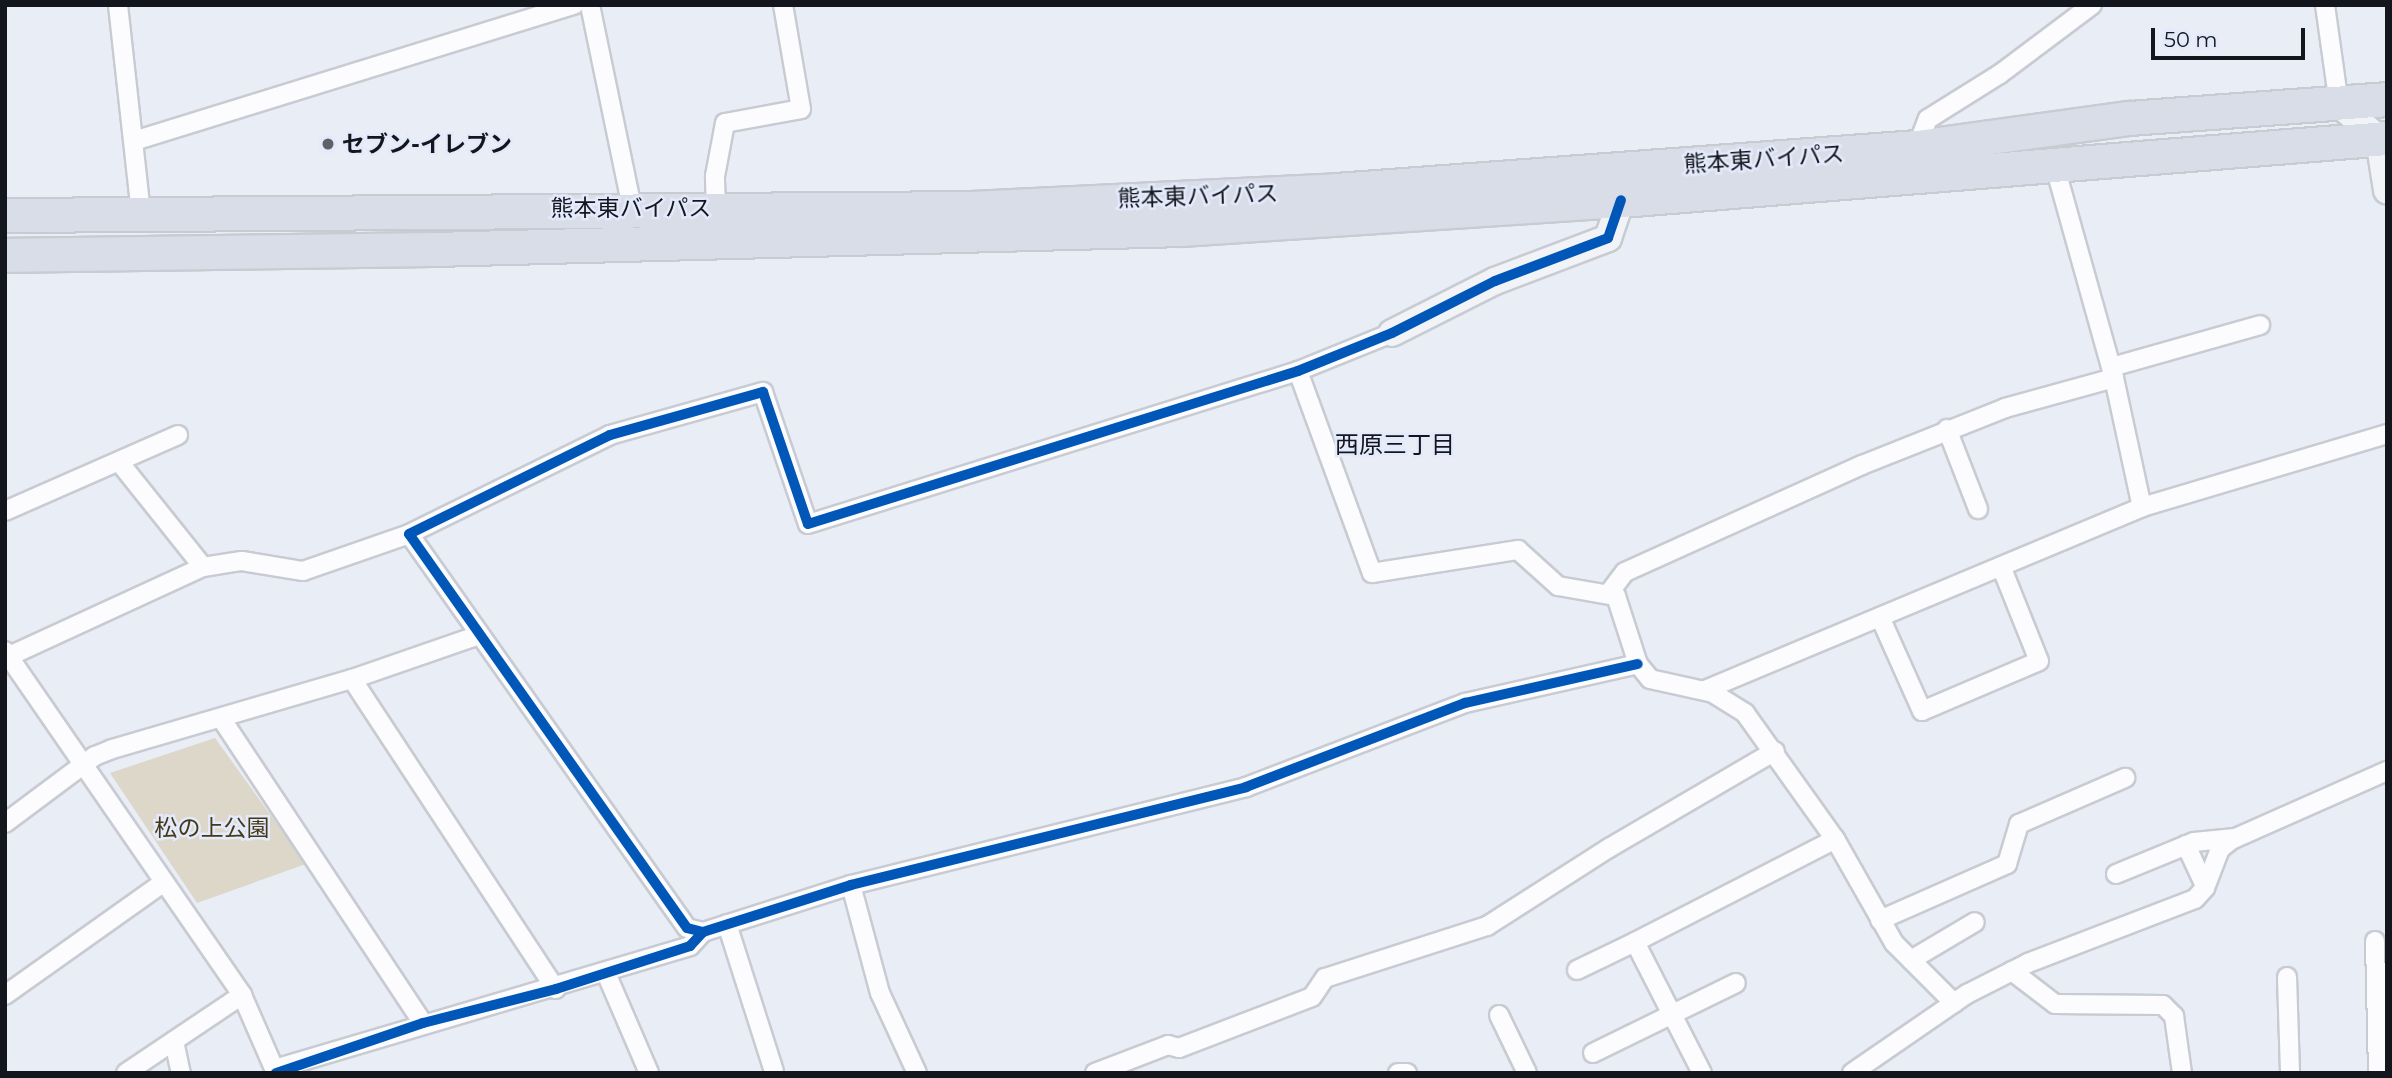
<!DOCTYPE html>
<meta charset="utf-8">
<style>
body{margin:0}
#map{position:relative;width:2392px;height:1078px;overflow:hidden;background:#e9edf6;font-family:Montserrat,"Noto Sans JP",sans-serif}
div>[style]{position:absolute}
.green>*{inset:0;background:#ddd7ca}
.roads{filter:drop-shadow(2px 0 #c8cbd2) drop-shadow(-2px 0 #c8cbd2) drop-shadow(0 2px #c8cbd2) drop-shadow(0 -2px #c8cbd2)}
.street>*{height:18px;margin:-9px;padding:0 9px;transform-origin:9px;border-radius:9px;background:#fcfcfe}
.secondary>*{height:26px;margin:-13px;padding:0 13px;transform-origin:13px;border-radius:13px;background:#f2f3f7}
.highway>*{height:33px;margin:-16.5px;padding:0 16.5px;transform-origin:16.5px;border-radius:16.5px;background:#d9dde7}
.cycleway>*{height:10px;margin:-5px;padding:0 5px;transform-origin:5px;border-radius:5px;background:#0057b8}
.dots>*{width:19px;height:19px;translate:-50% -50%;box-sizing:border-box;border:4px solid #e3eafc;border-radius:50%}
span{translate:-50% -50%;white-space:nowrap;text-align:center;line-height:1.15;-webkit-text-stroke:5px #e3eafc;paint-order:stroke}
.poi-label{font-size:23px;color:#13161c;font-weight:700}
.left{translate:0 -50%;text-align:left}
.street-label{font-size:23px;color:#13161c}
.park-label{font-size:23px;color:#463714}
.neighbourhood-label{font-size:24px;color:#13161c}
.frame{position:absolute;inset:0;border:7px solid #13161c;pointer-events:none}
.scale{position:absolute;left:2151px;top:28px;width:154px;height:32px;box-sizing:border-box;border:4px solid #13161c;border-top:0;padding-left:9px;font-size:21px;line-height:24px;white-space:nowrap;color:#13161c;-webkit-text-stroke:5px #e3eafc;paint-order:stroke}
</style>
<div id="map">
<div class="green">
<i style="clip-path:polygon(215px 738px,306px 864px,197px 903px,110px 773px)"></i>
</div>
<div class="roads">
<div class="street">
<i style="left:118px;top:5px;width:211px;rotate:83.7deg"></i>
<i style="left:590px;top:5px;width:207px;rotate:78.3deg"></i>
<i style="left:2325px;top:5px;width:100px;rotate:82deg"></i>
<i style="left:134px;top:141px;width:461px;rotate:-17.2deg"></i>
<i style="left:1917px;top:147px;width:30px;rotate:-69deg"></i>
<i style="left:1928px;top:119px;width:85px;rotate:-32deg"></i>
<i style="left:2000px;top:74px;width:115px;rotate:-36.9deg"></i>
<i style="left:716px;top:208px;width:32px;rotate:-92deg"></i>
<i style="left:715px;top:176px;width:54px;rotate:-79.3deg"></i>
<i style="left:725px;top:123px;width:77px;rotate:-10.4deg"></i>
<i style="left:801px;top:109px;width:106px;rotate:-99.8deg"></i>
<i style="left:2112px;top:367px;width:154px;rotate:-15.8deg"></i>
<i style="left:1298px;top:371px;width:215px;rotate:69.9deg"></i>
<i style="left:1372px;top:573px;width:148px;rotate:-9deg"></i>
<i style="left:1518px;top:550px;width:54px;rotate:42deg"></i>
<i style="left:1558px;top:586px;width:59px;rotate:9.8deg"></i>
<i style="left:1616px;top:596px;width:71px;rotate:72.1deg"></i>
<i style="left:1638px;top:664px;width:19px;rotate:51deg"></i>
<i style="left:1650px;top:679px;width:65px;rotate:12.5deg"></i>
<i style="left:1713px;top:693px;width:38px;rotate:32deg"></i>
<i style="left:1745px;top:713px;width:155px;rotate:54.5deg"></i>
<i style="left:1835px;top:839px;width:120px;rotate:60.4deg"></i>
<i style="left:1894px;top:943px;width:85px;rotate:45deg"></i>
<i style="left:2114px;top:378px;width:132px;rotate:77.8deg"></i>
<i style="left:1947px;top:429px;width:86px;rotate:68.8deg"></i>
<i style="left:120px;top:463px;width:133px;rotate:51.4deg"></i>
<i style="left:5px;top:511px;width:189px;rotate:-23.7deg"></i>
<i style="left:1609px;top:593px;width:26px;rotate:-53deg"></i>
<i style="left:1625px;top:572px;width:260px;rotate:-24.3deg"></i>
<i style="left:1862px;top:465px;width:154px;rotate:-21.7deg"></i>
<i style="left:2005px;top:408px;width:113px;rotate:-15.4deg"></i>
<i style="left:2114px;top:378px;width:223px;rotate:-105.6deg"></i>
<i style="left:1880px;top:617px;width:103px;rotate:65.9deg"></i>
<i style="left:1922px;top:711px;width:127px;rotate:-23.1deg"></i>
<i style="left:2039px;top:661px;width:102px;rotate:-111.8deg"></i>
<i style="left:5px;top:651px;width:418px;rotate:55.4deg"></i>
<i style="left:242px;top:995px;width:85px;rotate:66.4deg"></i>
<i style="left:5px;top:658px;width:218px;rotate:-24.7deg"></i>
<i style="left:203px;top:567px;width:39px;rotate:-9deg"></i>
<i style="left:242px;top:561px;width:62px;rotate:9.3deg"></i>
<i style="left:303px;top:571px;width:112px;rotate:-19.2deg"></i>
<i style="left:352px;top:679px;width:371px;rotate:56.7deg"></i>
<i style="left:1705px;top:690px;width:474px;rotate:-22.7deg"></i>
<i style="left:2142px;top:507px;width:256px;rotate:-16.6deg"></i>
<i style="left:221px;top:718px;width:366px;rotate:56.5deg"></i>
<i style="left:5px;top:823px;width:112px;rotate:-36.7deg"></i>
<i style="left:95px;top:756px;width:18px;rotate:-22deg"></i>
<i style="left:112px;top:749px;width:250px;rotate:-16.3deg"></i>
<i style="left:352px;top:679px;width:134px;rotate:-19.1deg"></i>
<i style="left:2186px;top:845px;width:45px;rotate:65.1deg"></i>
<i style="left:2116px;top:874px;width:84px;rotate:-22.3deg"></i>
<i style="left:2194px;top:842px;width:41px;rotate:-5.6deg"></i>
<i style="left:851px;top:885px;width:112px;rotate:75deg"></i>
<i style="left:880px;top:993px;width:88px;rotate:65.2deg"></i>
<i style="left:1880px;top:920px;width:139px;rotate:-23.8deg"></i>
<i style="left:2007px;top:864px;width:42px;rotate:-73.3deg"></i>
<i style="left:2019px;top:824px;width:116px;rotate:-23.5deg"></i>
<i style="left:727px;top:924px;width:154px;rotate:72.3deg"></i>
<i style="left:703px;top:932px;width:16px;rotate:-166deg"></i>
<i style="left:687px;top:928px;width:482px;rotate:-125.2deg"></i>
<i style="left:409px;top:534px;width:224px;rotate:-26.2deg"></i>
<i style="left:610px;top:435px;width:159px;rotate:-15.7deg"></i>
<i style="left:763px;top:392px;width:139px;rotate:71.2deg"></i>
<i style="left:808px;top:524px;width:513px;rotate:-17.34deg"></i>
<i style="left:1298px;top:371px;width:101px;rotate:-22deg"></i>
<i style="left:2375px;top:941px;width:132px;rotate:88.7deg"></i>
<i style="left:1911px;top:960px;width:74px;rotate:-30.7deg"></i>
<i style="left:1577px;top:970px;width:64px;rotate:-25.8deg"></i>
<i style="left:2012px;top:971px;width:54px;rotate:37.5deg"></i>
<i style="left:2055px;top:1004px;width:108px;rotate:0.5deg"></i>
<i style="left:2163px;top:1005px;width:16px;rotate:45deg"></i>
<i style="left:2174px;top:1016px;width:58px;rotate:82deg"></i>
<i style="left:606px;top:973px;width:109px;rotate:66.7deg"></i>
<i style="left:2287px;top:977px;width:96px;rotate:88.2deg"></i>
<i style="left:5px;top:995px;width:195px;rotate:-35.4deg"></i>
<i style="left:1499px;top:1015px;width:64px;rotate:64.2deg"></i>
<i style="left:174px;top:1041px;width:33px;rotate:78deg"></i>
<i style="left:1593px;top:1053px;width:159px;rotate:-26.1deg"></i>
<i style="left:275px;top:1069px;width:433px;rotate:-16.5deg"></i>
<i style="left:690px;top:946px;width:19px;rotate:-47deg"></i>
<i style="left:703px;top:932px;width:155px;rotate:-17.6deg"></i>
<i style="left:851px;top:885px;width:407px;rotate:-13.9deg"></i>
<i style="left:1246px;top:787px;width:235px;rotate:-21deg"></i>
<i style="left:1465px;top:703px;width:177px;rotate:-12.7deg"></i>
<i style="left:126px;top:1073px;width:140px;rotate:-33.9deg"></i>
<i style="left:1095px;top:1073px;width:78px;rotate:-21deg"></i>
<i style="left:1168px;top:1045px;width:11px;rotate:15deg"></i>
<i style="left:1179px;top:1048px;width:142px;rotate:-21deg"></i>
<i style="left:1312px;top:997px;width:23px;rotate:-56deg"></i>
<i style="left:1325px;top:978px;width:170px;rotate:-17.8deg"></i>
<i style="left:1487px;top:926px;width:145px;rotate:-32.6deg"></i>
<i style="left:1609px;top:848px;width:192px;rotate:-30.3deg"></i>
<i style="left:1398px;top:1073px;width:9px"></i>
<i style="left:1702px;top:1073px;width:147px;rotate:-117.1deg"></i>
<i style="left:1635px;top:942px;width:225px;rotate:-27.2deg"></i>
<i style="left:1852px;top:1073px;width:140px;rotate:-34.5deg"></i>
<i style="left:1967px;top:994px;width:68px;rotate:-26.9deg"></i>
<i style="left:2028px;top:963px;width:179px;rotate:-21deg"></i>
<i style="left:2195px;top:899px;width:15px;rotate:-48deg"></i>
<i style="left:2205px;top:888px;width:42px;rotate:-69deg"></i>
<i style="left:2220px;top:849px;width:14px;rotate:-39deg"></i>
<i style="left:2231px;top:840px;width:171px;rotate:-23.9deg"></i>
</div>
<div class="secondary">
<i style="left:2339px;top:104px;width:53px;rotate:41.2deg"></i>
<i style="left:2379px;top:139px;width:52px;rotate:81.1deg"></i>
<i style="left:1392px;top:333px;width:115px;rotate:-26.8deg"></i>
<i style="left:1495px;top:281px;width:121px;rotate:-20.8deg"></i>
<i style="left:1608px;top:238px;width:40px;rotate:-71.1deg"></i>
</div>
<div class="highway">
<i style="left:5px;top:215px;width:967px;rotate:-0.41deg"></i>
<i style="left:972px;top:208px;width:364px;rotate:-2.8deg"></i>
<i style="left:1336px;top:190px;width:583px;rotate:-4.23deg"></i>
<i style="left:1917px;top:147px;width:214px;rotate:-7.8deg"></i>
<i style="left:2129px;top:118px;width:259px;rotate:-4.2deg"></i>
<i style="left:5px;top:255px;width:429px;rotate:-0.8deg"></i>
<i style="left:434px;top:249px;width:748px;rotate:-1.53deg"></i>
<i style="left:1182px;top:229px;width:440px;rotate:-3.8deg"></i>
<i style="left:1621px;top:200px;width:769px;rotate:-4.63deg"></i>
</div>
</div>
<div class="cycleway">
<i style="left:703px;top:932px;width:16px;rotate:-166deg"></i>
<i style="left:687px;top:928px;width:482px;rotate:-125.2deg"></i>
<i style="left:409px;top:534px;width:224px;rotate:-26.2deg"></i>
<i style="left:610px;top:435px;width:159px;rotate:-15.7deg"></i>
<i style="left:763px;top:392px;width:139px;rotate:71.2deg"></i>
<i style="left:808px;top:524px;width:513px;rotate:-17.34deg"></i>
<i style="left:1298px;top:371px;width:101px;rotate:-22deg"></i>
<i style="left:1392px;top:333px;width:115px;rotate:-26.8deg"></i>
<i style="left:1495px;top:281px;width:121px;rotate:-20.8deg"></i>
<i style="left:1608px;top:238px;width:40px;rotate:-71.1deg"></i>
<i style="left:276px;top:1073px;width:155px;rotate:-18.8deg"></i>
<i style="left:423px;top:1023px;width:137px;rotate:-14.3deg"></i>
<i style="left:556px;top:989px;width:141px;rotate:-17.8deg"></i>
<i style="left:690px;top:946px;width:19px;rotate:-47deg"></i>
<i style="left:703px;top:932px;width:155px;rotate:-17.6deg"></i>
<i style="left:851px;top:885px;width:407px;rotate:-13.9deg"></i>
<i style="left:1246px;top:787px;width:235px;rotate:-21deg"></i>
<i style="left:1465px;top:703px;width:177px;rotate:-12.7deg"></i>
</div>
<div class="dots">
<i style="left:328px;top:144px;background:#5e6168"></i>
</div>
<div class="poi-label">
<span class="left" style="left:342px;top:144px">セブン-イレブン</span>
</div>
<div class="street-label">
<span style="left:1764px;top:159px;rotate:-4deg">熊本東バイパス</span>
<span style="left:1198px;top:196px;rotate:-2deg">熊本東バイパス</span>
<span style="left:631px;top:208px">熊本東バイパス</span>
</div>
<div class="park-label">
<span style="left:212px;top:828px">松の上公園</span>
</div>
<div class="neighbourhood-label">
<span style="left:1395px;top:445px">西原三丁目</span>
</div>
<div class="frame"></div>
<div class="scale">50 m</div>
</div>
